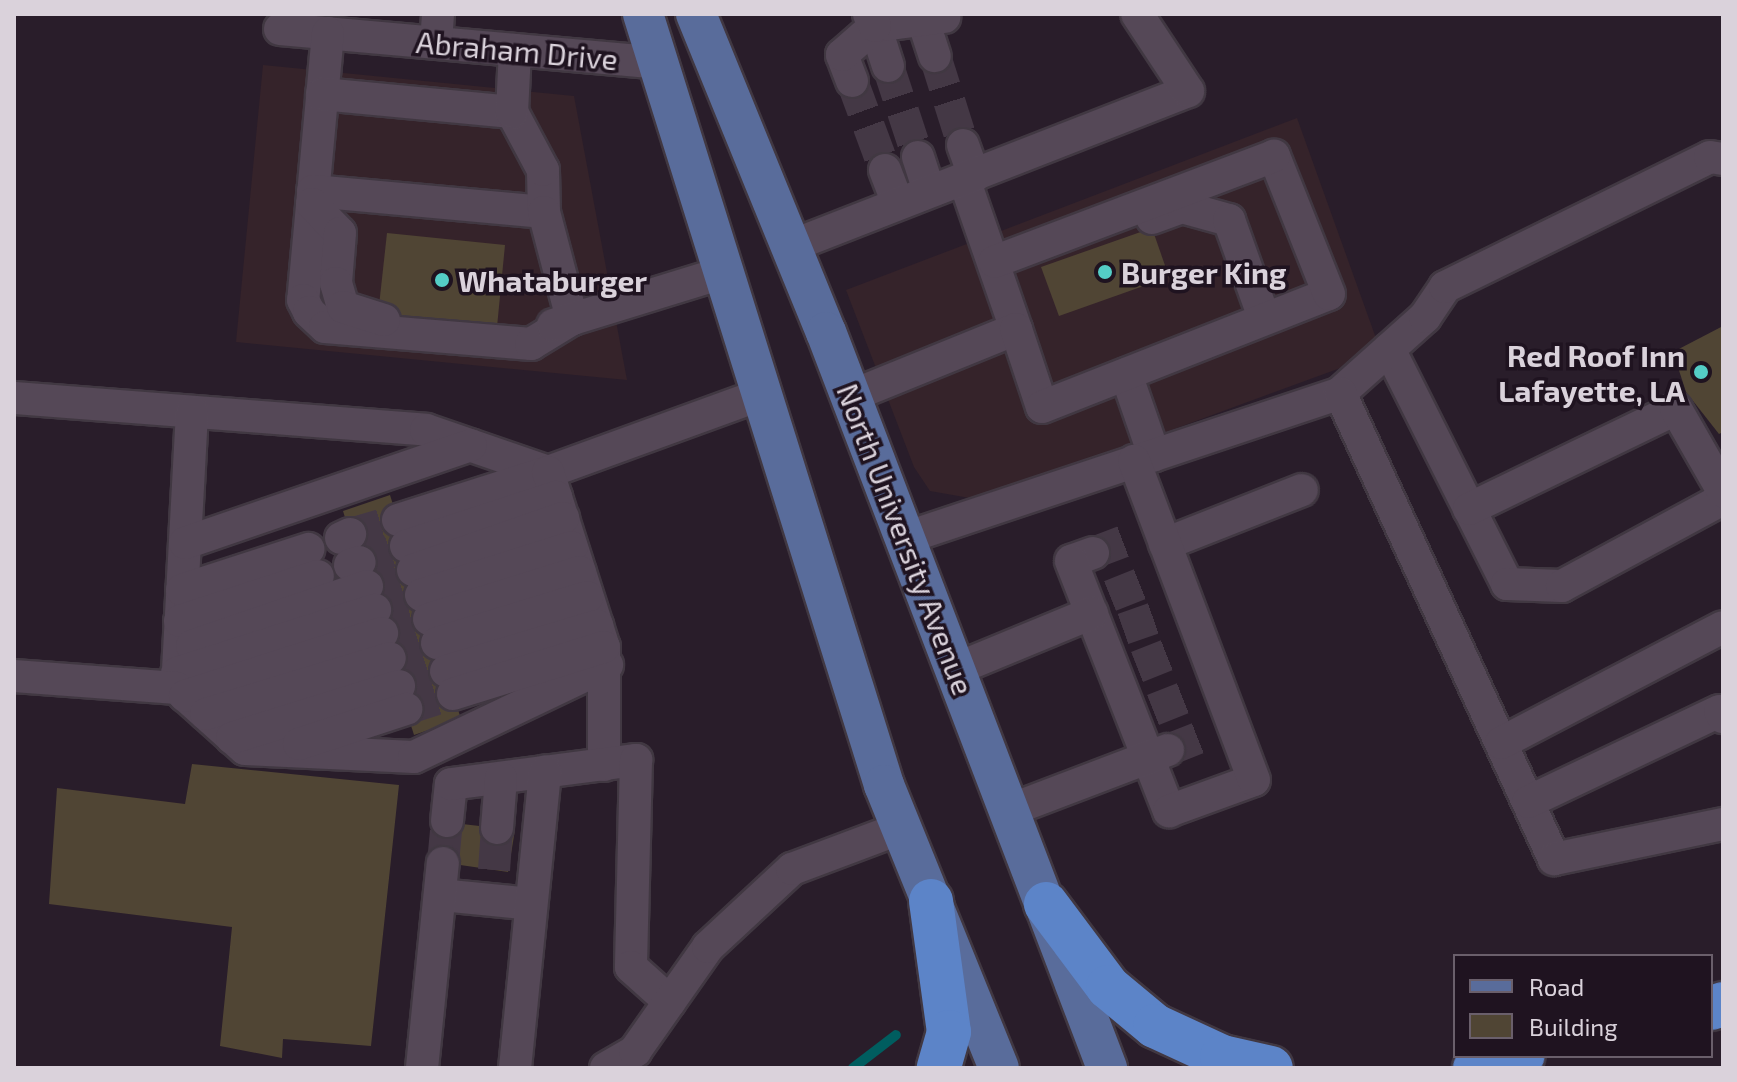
<!DOCTYPE html>
<style>
body{margin:0}
#map{position:relative;width:1737px;height:1082px;overflow:hidden;background:#291d2a;font-family:"Exo 2",sans-serif}
div>[style]{position:absolute}
.commercial>*{inset:0;background:#35232a}
.stream>*{height:10px;margin:-5px;padding:0 5px;transform-origin:5px;border-radius:5px;background:#005d5f}
.building>*{inset:0;background:#504534}
.minor-tunnel>*{height:32px;margin-top:-16px;transform-origin:0;background:repeating-linear-gradient(90deg,#443845 0 32px,transparent 0 48px)}
.roads{filter:drop-shadow(2px 0 #413842) drop-shadow(-2px 0 #413842) drop-shadow(0 2px #413842) drop-shadow(0 -2px #413842)}
.minor>*{height:32px;margin:-16px;padding:0 16px;transform-origin:16px;border-radius:16px;background:#554857}
.major>*{height:40px;margin:-20px;padding:0 20px;transform-origin:20px;border-radius:20px;background:#596c9b}
.highway>*{height:44px;margin:-22px;padding:0 22px;transform-origin:22px;border-radius:22px;background:#5c84c8}
.dots>*{width:22px;height:22px;translate:-50% -50%;box-sizing:border-box;border:4px solid #1f1320;border-radius:50%}
span{translate:-50% -50%;white-space:nowrap;text-align:center;line-height:1.15;-webkit-text-stroke:7px #1f1320;paint-order:stroke}
.street-label{font-size:30px;color:#dad2db}
.poi-label{font-size:30px;color:#dad2db;font-weight:700}
.left{translate:0 -50%;text-align:left}
.right{translate:-100% -50%;text-align:right}
.frame{position:absolute;inset:0;border:16px solid #dad2db;pointer-events:none}
.legend{position:absolute;left:1453px;top:954px;width:260px;height:104px;box-sizing:border-box;background:#1f1320;border:2px solid #6a5f6b;margin:0;padding:10px 14px;list-style:none;font-size:24px;color:#dad2db}
.legend li{display:flex;align-items:center;gap:16px;height:40px}
.legend b{width:40px;border:2px solid #6a5f6b}
</style>
<div id="map">
<div class="commercial">
<i style="clip-path:polygon(263px 65px,574px 96px,627px 380px,236px 342px)"></i>
<i style="clip-path:polygon(1297px 118px,1377px 341px,1354px 363px,981px 500px,930px 491px,914px 467px,846px 290px)"></i>
</div>
<div class="stream">
<i style="left:853px;top:1068px;width:54px;rotate:-37.5deg"></i>
</div>
<div class="building">
<i style="clip-path:polygon(1152px 228px,1169px 277px,1059px 316px,1041px 267px)"></i>
<i style="clip-path:polygon(387px 233px,505px 245px,497px 327px,378px 315px)"></i>
<i style="clip-path:polygon(1723px 326px,1723px 432px,1719px 434px,1686px 392px,1673px 352px)"></i>
<i style="clip-path:polygon(390px 495px,461px 719px,414px 735px,343px 511px)"></i>
<i style="clip-path:polygon(192px 764px,399px 785px,371px 1046px,283px 1039px,282px 1058px,220px 1046px,232px 927px,49px 904px,57px 788px,185px 804px)"></i>
<i style="clip-path:polygon(436px 821px,515px 830px,508px 872px,433px 861px)"></i>
</div>
<div class="minor-tunnel">
<i style="left:935px;top:56px;width:93px;rotate:72.5deg"></i>
<i style="left:888px;top:66px;width:96px;rotate:71.8deg"></i>
<i style="left:852px;top:81px;width:95px;rotate:69.7deg"></i>
<i style="left:350px;top:534px;width:50px;rotate:-16.3deg"></i>
<i style="left:1093px;top:553px;width:45px;rotate:-20.9deg"></i>
<i style="left:360px;top:562px;width:49px;rotate:-19.2deg"></i>
<i style="left:367px;top:586px;width:49px;rotate:-19.2deg"></i>
<i style="left:1110px;top:596px;width:43px;rotate:-21.8deg"></i>
<i style="left:375px;top:610px;width:48px;rotate:-18.1deg"></i>
<i style="left:1123px;top:629px;width:42px;rotate:-19.3deg"></i>
<i style="left:382px;top:633px;width:49px;rotate:-16.6deg"></i>
<i style="left:390px;top:658px;width:49px;rotate:-17.7deg"></i>
<i style="left:1137px;top:667px;width:41px;rotate:-21.5deg"></i>
<i style="left:399px;top:686px;width:49px;rotate:-17.7deg"></i>
<i style="left:406px;top:709px;width:49px;rotate:-17.7deg"></i>
<i style="left:1153px;top:710px;width:41px;rotate:-21.5deg"></i>
<i style="left:1168px;top:750px;width:41px;rotate:-21.5deg"></i>
<i style="left:443px;top:863px;width:42px;rotate:-84.6deg"></i>
<i style="left:494px;top:870px;width:42px;rotate:-85.9deg"></i>
</div>
<div class="roads">
<div class="minor">
<i style="left:923px;top:20px;width:38px;rotate:72deg"></i>
<i style="left:280px;top:29px;width:380px;rotate:5.1deg"></i>
<i style="left:328px;top:33px;width:268px;rotate:95.3deg"></i>
<i style="left:303px;top:300px;width:13px;rotate:63deg"></i>
<i style="left:309px;top:312px;width:22px;rotate:43deg"></i>
<i style="left:325px;top:327px;width:207px;rotate:4.7deg"></i>
<i style="left:531px;top:344px;width:48px;rotate:-31.4deg"></i>
<i style="left:436px;top:43px;width:29px;rotate:-86deg"></i>
<i style="left:888px;top:66px;width:42px;rotate:-108deg"></i>
<i style="left:875px;top:26px;width:70px;rotate:-7.4deg"></i>
<i style="left:852px;top:81px;width:28px;rotate:-111deg"></i>
<i style="left:842px;top:55px;width:44px;rotate:-41.3deg"></i>
<i style="left:875px;top:26px;width:13px;rotate:-117deg"></i>
<i style="left:322px;top:94px;width:191px;rotate:5.4deg"></i>
<i style="left:963px;top:145px;width:33px;rotate:70deg"></i>
<i style="left:918px;top:157px;width:35px;rotate:72deg"></i>
<i style="left:885px;top:170px;width:36px;rotate:69deg"></i>
<i style="left:964px;top:179px;width:159px;rotate:70.9deg"></i>
<i style="left:313px;top:191px;width:232px;rotate:5.2deg"></i>
<i style="left:544px;top:212px;width:42px;rotate:-91.4deg"></i>
<i style="left:543px;top:170px;width:66px;rotate:-118.1deg"></i>
<i style="left:512px;top:112px;width:62px;rotate:-87.2deg"></i>
<i style="left:312px;top:204px;width:40px;rotate:46deg"></i>
<i style="left:340px;top:233px;width:50px;rotate:94.6deg"></i>
<i style="left:336px;top:283px;width:25px;rotate:74deg"></i>
<i style="left:343px;top:307px;width:43px;rotate:17.6deg"></i>
<i style="left:544px;top:212px;width:111px;rotate:75.3deg"></i>
<i style="left:1152px;top:218px;width:32px;rotate:-20deg"></i>
<i style="left:1182px;top:207px;width:49px;rotate:15.5deg"></i>
<i style="left:1229px;top:220px;width:104px;rotate:70.3deg"></i>
<i style="left:791px;top:246px;width:426px;rotate:-21.3deg"></i>
<i style="left:1188px;top:91px;width:92px;rotate:-123.5deg"></i>
<i style="left:553px;top:325px;width:177px;rotate:-17.1deg"></i>
<i style="left:1389px;top:349px;width:263px;rotate:63.3deg"></i>
<i style="left:1507px;top:584px;width:55px;rotate:2.1deg"></i>
<i style="left:1562px;top:586px;width:183px;rotate:-28.4deg"></i>
<i style="left:1126px;top:374px;width:86px;rotate:70.9deg"></i>
<i style="left:1340px;top:393px;width:114px;rotate:-41.8deg"></i>
<i style="left:1425px;top:317px;width:36px;rotate:-56deg"></i>
<i style="left:1445px;top:287px;width:295px;rotate:-26.1deg"></i>
<i style="left:1710px;top:157px;width:13px;rotate:9deg"></i>
<i style="left:851px;top:396px;width:178px;rotate:-22.1deg"></i>
<i style="left:1016px;top:329px;width:82px;rotate:71.6deg"></i>
<i style="left:1042px;top:407px;width:308px;rotate:-21.5deg"></i>
<i style="left:1329px;top:294px;width:149px;rotate:-111.7deg"></i>
<i style="left:1274px;top:156px;width:299px;rotate:159.3deg"></i>
<i style="left:14px;top:398px;width:413px;rotate:4.4deg"></i>
<i style="left:426px;top:430px;width:129px;rotate:19deg"></i>
<i style="left:548px;top:472px;width:226px;rotate:-20deg"></i>
<i style="left:192px;top:412px;width:276px;rotate:93.1deg"></i>
<i style="left:177px;top:688px;width:91px;rotate:41.9deg"></i>
<i style="left:245px;top:749px;width:169px;rotate:2.7deg"></i>
<i style="left:414px;top:757px;width:214px;rotate:-25.5deg"></i>
<i style="left:1469px;top:509px;width:230px;rotate:-25.8deg"></i>
<i style="left:1676px;top:409px;width:95px;rotate:60.2deg"></i>
<i style="left:398px;top:520px;width:157px;rotate:-17.7deg"></i>
<i style="left:548px;top:472px;width:184px;rotate:72.3deg"></i>
<i style="left:604px;top:647px;width:118px;rotate:90deg"></i>
<i style="left:341px;top:538px;width:10px;rotate:-24deg"></i>
<i style="left:905px;top:538px;width:459px;rotate:-18.4deg"></i>
<i style="left:1340px;top:393px;width:513px;rotate:65.33deg"></i>
<i style="left:1554px;top:859px;width:173px;rotate:-11.7deg"></i>
<i style="left:185px;top:543px;width:302px;rotate:-18.9deg"></i>
<i style="left:1165px;top:544px;width:147px;rotate:-21.5deg"></i>
<i style="left:406px;top:546px;width:158px;rotate:-18.1deg"></i>
<i style="left:1093px;top:553px;width:23px;rotate:160deg"></i>
<i style="left:1071px;top:561px;width:269px;rotate:68.6deg"></i>
<i style="left:1169px;top:811px;width:90px;rotate:-20deg"></i>
<i style="left:1254px;top:780px;width:341px;rotate:-110.6deg"></i>
<i style="left:350px;top:565px;width:10px;rotate:-17deg"></i>
<i style="left:413px;top:570px;width:159px;rotate:-19.1deg"></i>
<i style="left:182px;top:590px;width:133px;rotate:-18deg"></i>
<i style="left:421px;top:595px;width:158px;rotate:-17.6deg"></i>
<i style="left:429px;top:619px;width:158px;rotate:-17.3deg"></i>
<i style="left:180px;top:621px;width:145px;rotate:-18.1deg"></i>
<i style="left:437px;top:643px;width:157px;rotate:-17deg"></i>
<i style="left:192px;top:646px;width:185px;rotate:-18.9deg"></i>
<i style="left:956px;top:669px;width:147px;rotate:-22.4deg"></i>
<i style="left:446px;top:671px;width:158px;rotate:-16.6deg"></i>
<i style="left:177px;top:673px;width:208px;rotate:-17.7deg"></i>
<i style="left:14px;top:676px;width:163px;rotate:4.2deg"></i>
<i style="left:453px;top:694px;width:158px;rotate:-17.3deg"></i>
<i style="left:185px;top:696px;width:207px;rotate:-17.7deg"></i>
<i style="left:206px;top:714px;width:192px;rotate:-16.9deg"></i>
<i style="left:232px;top:738px;width:175px;rotate:-17.3deg"></i>
<i style="left:1501px;top:743px;width:250px;rotate:-27.6deg"></i>
<i style="left:299px;top:744px;width:113px;rotate:-18.1deg"></i>
<i style="left:1528px;top:802px;width:212px;rotate:-25.4deg"></i>
<i style="left:1720px;top:711px;width:7px;rotate:63deg"></i>
<i style="left:1010px;top:810px;width:169px;rotate:-20.8deg"></i>
<i style="left:447px;top:821px;width:37px;rotate:-84deg"></i>
<i style="left:451px;top:784px;width:187px;rotate:-7.4deg"></i>
<i style="left:636px;top:760px;width:207px;rotate:91.4deg"></i>
<i style="left:631px;top:967px;width:52px;rotate:41.9deg"></i>
<i style="left:497px;top:828px;width:50px;rotate:-85.4deg"></i>
<i style="left:440px;top:895px;width:91px;rotate:5.6deg"></i>
<i style="left:422px;top:1068px;width:206px;rotate:-84.2deg"></i>
<i style="left:515px;top:1068px;width:298px;rotate:-84.2deg"></i>
<i style="left:606px;top:1068px;width:34px;rotate:-30deg"></i>
<i style="left:635px;top:1051px;width:127px;rotate:-54.9deg"></i>
<i style="left:708px;top:947px;width:115px;rotate:-42.9deg"></i>
<i style="left:792px;top:869px;width:116px;rotate:-20.6deg"></i>
</div>
<div class="major">
<i style="left:643px;top:14px;width:808px;rotate:72.64deg"></i>
<i style="left:884px;top:785px;width:305px;rotate:67.9deg"></i>
<i style="left:696px;top:14px;width:344px;rotate:67.8deg"></i>
<i style="left:826px;top:332px;width:788px;rotate:69.1deg"></i>
</div>
<div class="highway">
<i style="left:931px;top:901px;width:132px;rotate:82.2deg"></i>
<i style="left:949px;top:1032px;width:37px;rotate:106deg"></i>
<i style="left:1046px;top:904px;width:104px;rotate:53.2deg"></i>
<i style="left:1108px;top:987px;width:61px;rotate:39.7deg"></i>
<i style="left:1155px;top:1026px;width:74px;rotate:24.8deg"></i>
<i style="left:1222px;top:1057px;width:50px;rotate:12.7deg"></i>
<i style="left:1711px;top:1008px;width:13px;rotate:-18deg"></i>
<i style="left:1475px;top:1068px;width:49px;rotate:-14.3deg"></i>
</div>
</div>
<div class="dots">
<i style="left:1105px;top:272px;background:#54cdc6"></i>
<i style="left:442px;top:280px;background:#54cdc6"></i>
<i style="left:1701px;top:372px;background:#54cdc6"></i>
</div>
<div class="street-label">
<span style="left:517px;top:50px;rotate:5deg">Abraham Drive</span>
<span style="left:906px;top:539px;rotate:69deg">North University Avenue</span>
</div>
<div class="poi-label">
<span class="left" style="left:1121px;top:272px">Burger King</span>
<span class="left" style="left:458px;top:280px">Whataburger</span>
<span class="right" style="left:1685px;top:372px">Red Roof Inn<br>Lafayette, LA</span>
</div>
<div class="frame"></div>
<ul class="legend">
<li><b style="height:10px;background:#596c9b"></b>Road</li>
<li><b style="height:22px;background:#504534"></b>Building</li>
</ul>
</div>
